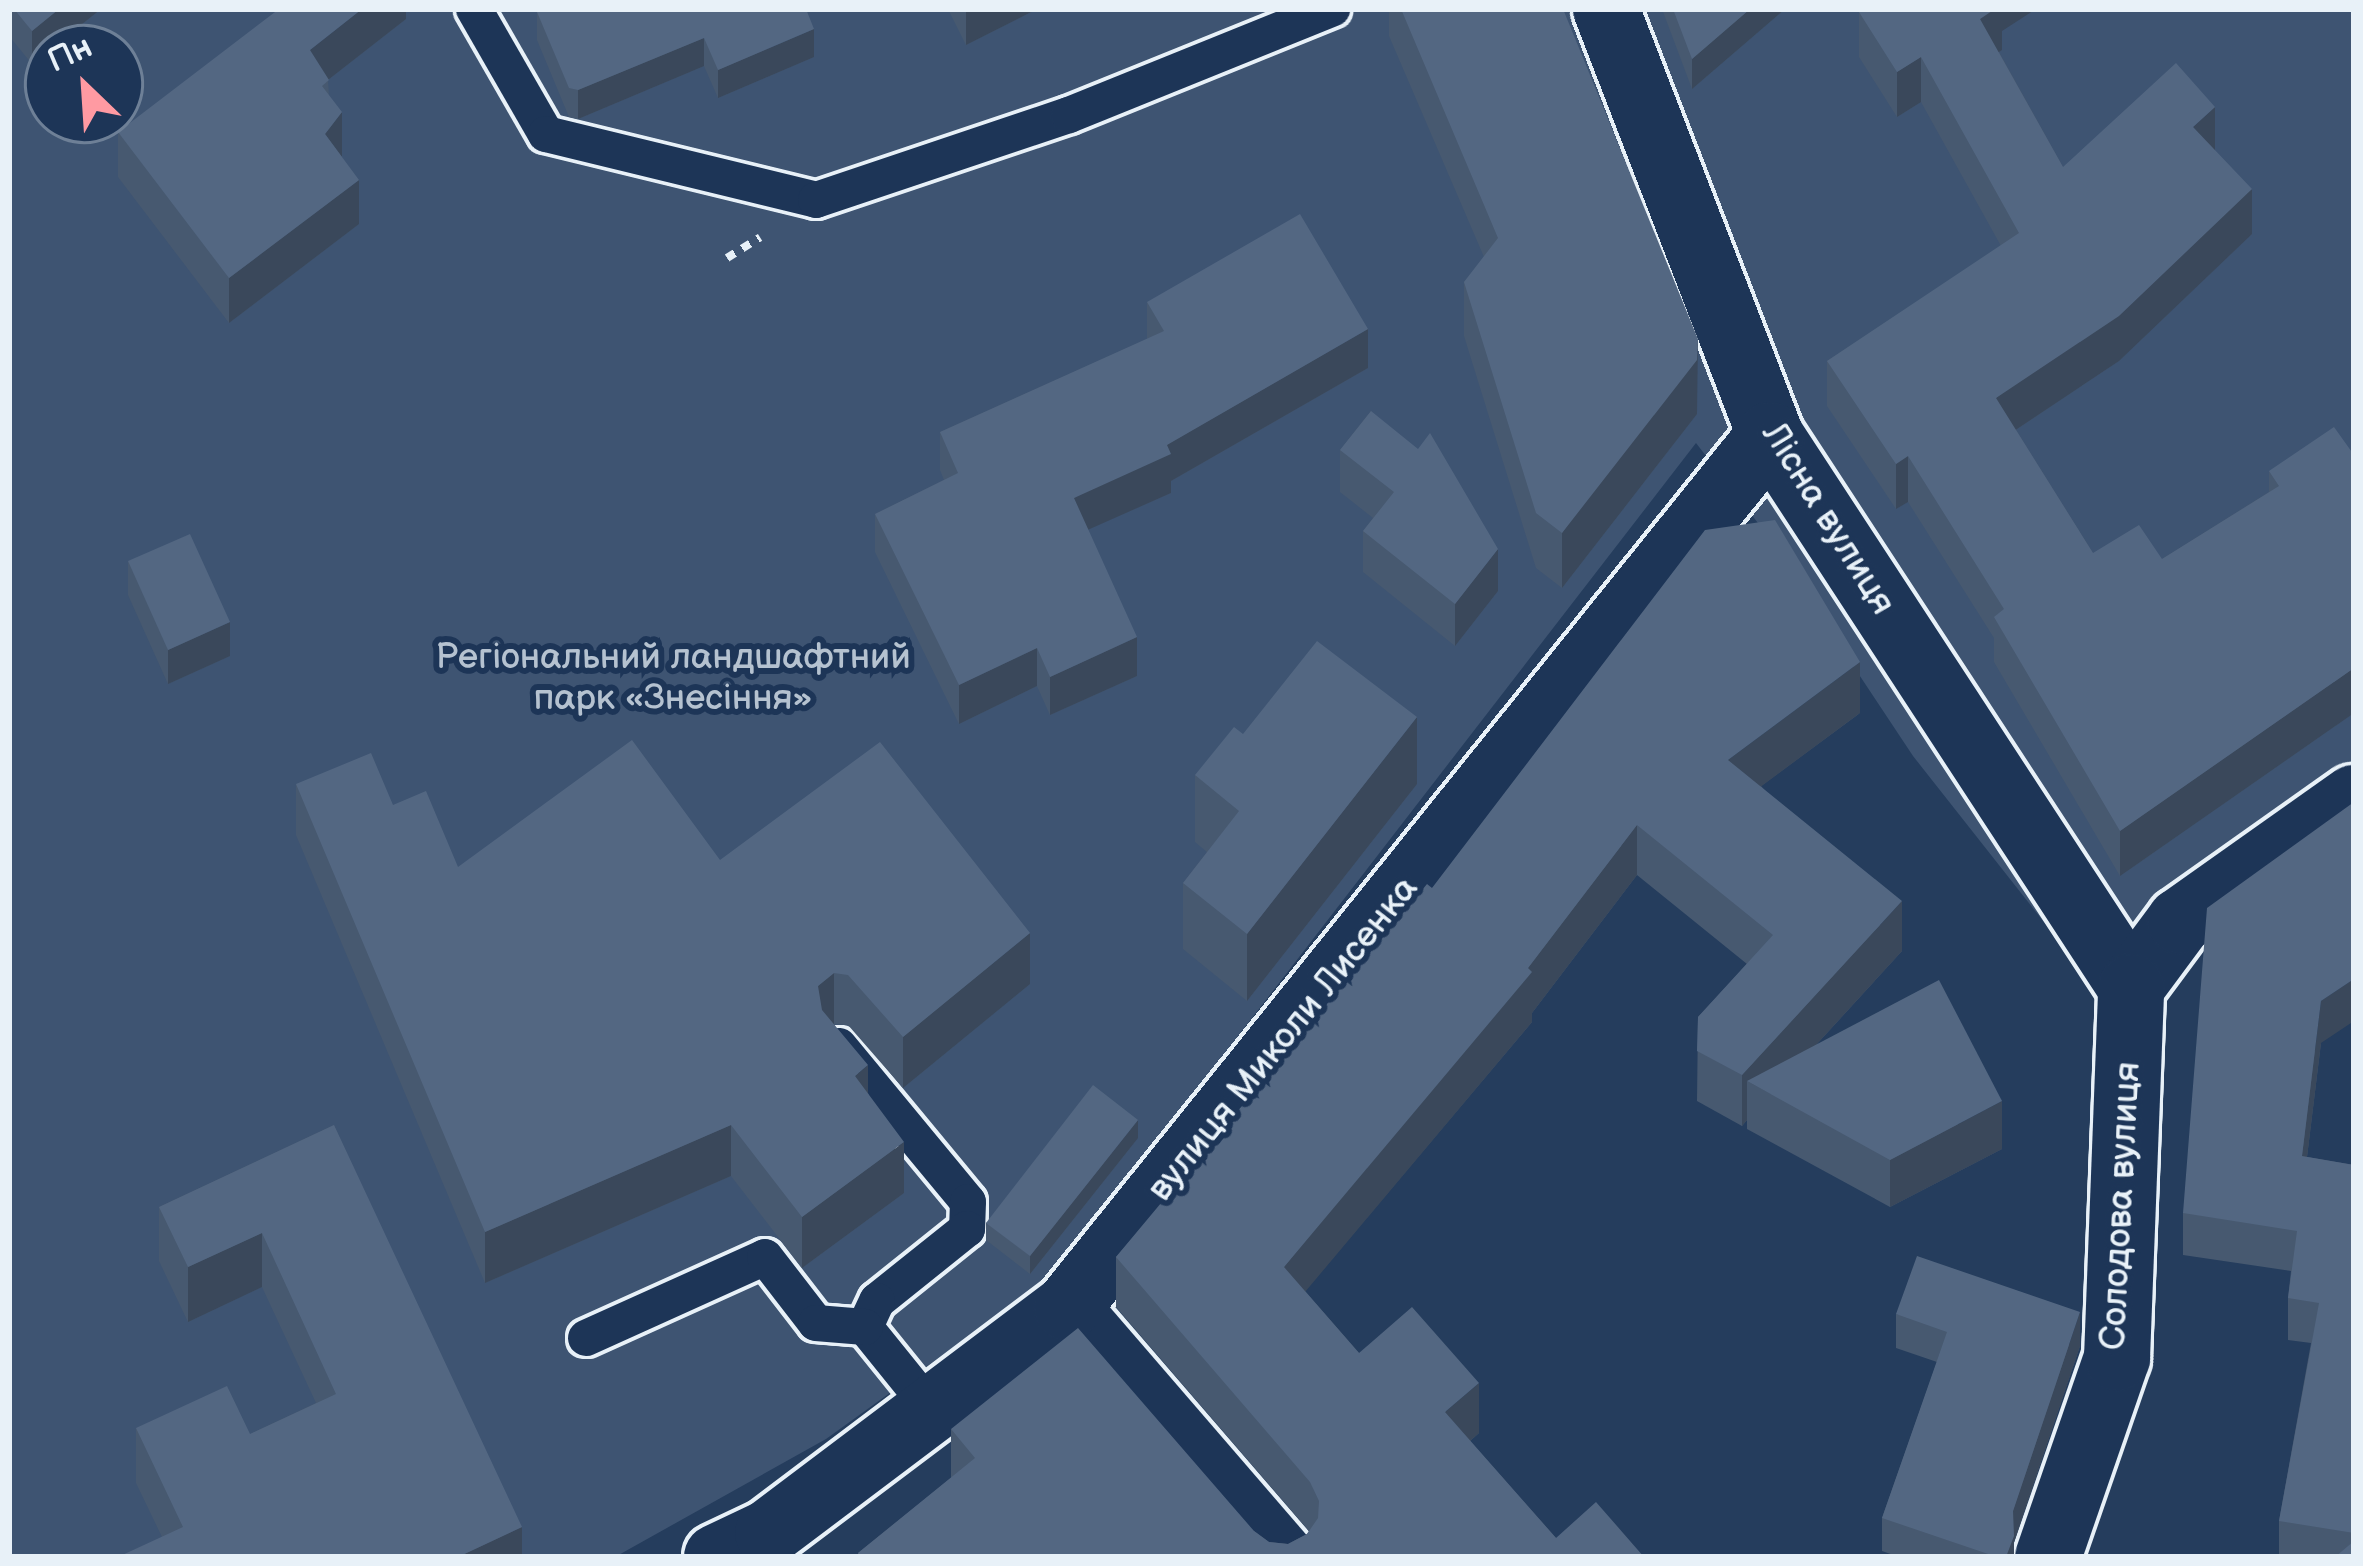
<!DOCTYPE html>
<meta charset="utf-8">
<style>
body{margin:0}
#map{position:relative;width:2363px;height:1566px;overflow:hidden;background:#253d5d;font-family:"Balsamiq Sans",sans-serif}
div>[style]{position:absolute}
.green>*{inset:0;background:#3e5472}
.path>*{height:8px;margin-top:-4px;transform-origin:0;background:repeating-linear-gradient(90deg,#e8f1f8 0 9px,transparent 0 18px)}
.roads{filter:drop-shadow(3px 0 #e8f1f8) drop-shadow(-3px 0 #e8f1f8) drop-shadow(0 3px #e8f1f8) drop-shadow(0 -3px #e8f1f8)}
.service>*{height:36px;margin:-18px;padding:0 18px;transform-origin:18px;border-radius:18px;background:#1d3557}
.minor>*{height:66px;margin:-33px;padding:0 33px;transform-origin:33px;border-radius:33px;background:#1d3557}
.wall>*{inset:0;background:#475970}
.shaded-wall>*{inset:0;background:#3a485b}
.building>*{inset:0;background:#536782}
span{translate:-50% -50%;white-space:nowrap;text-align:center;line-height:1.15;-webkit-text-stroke:12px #1d3557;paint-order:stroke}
.street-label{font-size:36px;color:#e8f1f8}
.park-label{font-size:36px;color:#b5c2d0}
.frame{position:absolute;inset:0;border:12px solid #e8f1f8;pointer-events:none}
.north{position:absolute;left:24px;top:24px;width:120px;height:120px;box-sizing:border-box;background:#1d3557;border:3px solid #6e8097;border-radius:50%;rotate:335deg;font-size:33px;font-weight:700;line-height:48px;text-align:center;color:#e8f1f8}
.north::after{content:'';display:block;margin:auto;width:42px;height:54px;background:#ff9aa2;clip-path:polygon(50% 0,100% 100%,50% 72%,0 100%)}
</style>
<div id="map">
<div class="green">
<i style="clip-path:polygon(evenodd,9px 9px,2354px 9px,2354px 819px,2095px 987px,1913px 756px,1761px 527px,1696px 443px,1120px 1189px,1038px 1286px,826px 1439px,615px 1557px,9px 1557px,9px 9px,48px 48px,120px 48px,120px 120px,48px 120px,48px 48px)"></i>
</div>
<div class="path">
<i style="left:727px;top:258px;width:39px;rotate:-32deg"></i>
</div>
<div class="roads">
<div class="service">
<i style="left:474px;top:9px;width:144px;rotate:60.1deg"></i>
<i style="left:546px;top:134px;width:278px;rotate:13.7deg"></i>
<i style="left:816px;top:200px;width:267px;rotate:-18.6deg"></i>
<i style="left:1069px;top:115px;width:284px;rotate:-22deg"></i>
<i style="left:839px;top:1046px;width:202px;rotate:50.4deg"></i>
<i style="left:968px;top:1202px;width:27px;rotate:92deg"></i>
<i style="left:967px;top:1229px;width:115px;rotate:141.3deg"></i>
<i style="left:877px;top:1301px;width:29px;rotate:115deg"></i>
<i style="left:865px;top:1327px;width:107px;rotate:51.1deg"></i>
<i style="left:586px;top:1338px;width:196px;rotate:-24.3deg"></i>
<i style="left:765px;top:1257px;width:83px;rotate:52.3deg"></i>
<i style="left:816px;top:1323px;width:49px;rotate:4.7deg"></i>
</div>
<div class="minor">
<i style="left:1606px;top:9px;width:456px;rotate:68.9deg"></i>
<i style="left:1770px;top:435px;width:660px;rotate:56.82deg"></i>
<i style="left:2131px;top:987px;width:82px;rotate:-53.4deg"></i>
<i style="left:2180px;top:921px;width:213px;rotate:-35.3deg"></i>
<i style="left:1067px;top:1308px;width:329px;rotate:49.2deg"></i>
<i style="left:717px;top:1557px;width:56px;rotate:-25.2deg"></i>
<i style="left:768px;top:1533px;width:374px;rotate:-37deg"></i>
<i style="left:1067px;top:1308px;width:1121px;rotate:-51.16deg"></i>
<i style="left:2048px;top:1557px;width:211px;rotate:-70.9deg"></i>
<i style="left:2117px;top:1358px;width:371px;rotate:-87.8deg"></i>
</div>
</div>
<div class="wall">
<i style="clip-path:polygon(9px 9px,101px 9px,52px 48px,48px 48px,32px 64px,9px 36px)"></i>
<i style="clip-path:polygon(406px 9px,406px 19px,328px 80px,329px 95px,342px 157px,359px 224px,229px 323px,118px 177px,118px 132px)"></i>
<i style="clip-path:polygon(948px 9px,1037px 9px,966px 45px)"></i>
<i style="clip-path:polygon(1389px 9px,1563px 9px,1697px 414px,1562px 588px,1536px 568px,1464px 336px,1464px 282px,1484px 257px,1389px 36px)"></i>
<i style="clip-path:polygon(1662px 9px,1785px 9px,1692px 89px)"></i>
<i style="clip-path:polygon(537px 12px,814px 57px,718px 98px,704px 66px,578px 119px,569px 117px,537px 40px)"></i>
<i style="clip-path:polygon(1859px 12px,2002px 31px,2002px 50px,1999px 52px,2063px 167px,2215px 151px,2252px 234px,2119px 361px,2016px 430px,2093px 553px,2162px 559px,2269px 492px,2269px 471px,2354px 455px,2354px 713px,2120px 876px,1994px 662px,1994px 638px,1908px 502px,1896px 509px,1827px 406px,1827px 361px,2001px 246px,1921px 102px,1897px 117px,1859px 57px)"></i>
<i style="clip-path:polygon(1147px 302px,1368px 368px,1171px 481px,1171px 493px,1088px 529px,1137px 676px,1050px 715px,1037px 686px,959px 724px,875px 552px,875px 514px,944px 480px,940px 470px,940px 432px,1147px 339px)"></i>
<i style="clip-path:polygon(1371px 411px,1498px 591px,1455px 646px,1363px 572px,1363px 531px,1373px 518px,1340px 492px,1340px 450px)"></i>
<i style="clip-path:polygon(128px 561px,230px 656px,168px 684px,128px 595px)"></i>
<i style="clip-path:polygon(1860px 713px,1761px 786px,1902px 951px,1816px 1045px,2002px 1149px,1890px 1207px,1747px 1129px,1747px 1120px,1742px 1126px,1697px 1101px,1698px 1017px,1747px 964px,1637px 875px,1532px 1013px,1532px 1022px,1305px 1291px,1359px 1353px,1479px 1433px,1470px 1441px,1556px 1538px,1644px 1557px,858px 1557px,858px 1553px,951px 1478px,951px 1429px,1254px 1531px,1269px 1542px,1288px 1544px,1307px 1534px,1309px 1531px,1116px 1307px,1116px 1257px,1432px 888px)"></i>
<i style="clip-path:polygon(1243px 734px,1417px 784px,1247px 1001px,1183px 949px,1183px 883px,1207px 852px,1195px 842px,1195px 775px)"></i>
<i style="clip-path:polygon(296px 784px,393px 805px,458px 867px,720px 860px,1030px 984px,903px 1088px,848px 1025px,834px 1024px,868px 1093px,904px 1193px,802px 1268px,731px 1176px,485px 1283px,296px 835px)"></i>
<i style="clip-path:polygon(2321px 1043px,2307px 1157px,2354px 1165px,2354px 1557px,2279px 1557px,2279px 1521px,2311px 1343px,2288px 1340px,2288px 1298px,2291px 1271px,2183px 1255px,2183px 1213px)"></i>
<i style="clip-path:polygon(334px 1125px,522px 1557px,162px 1537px,136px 1483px,136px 1428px,250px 1434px,316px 1403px,262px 1287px,188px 1322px,159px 1261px,159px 1207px)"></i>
<i style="clip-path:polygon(1138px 1138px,1030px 1274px,986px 1240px,986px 1223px)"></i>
<i style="clip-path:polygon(1896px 1314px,2080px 1346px,2014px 1542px,2014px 1557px,1899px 1557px,1882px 1551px,1882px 1518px,1937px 1362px,1896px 1348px)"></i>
</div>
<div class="shaded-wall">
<i style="clip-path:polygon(59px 9px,101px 9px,52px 48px,48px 48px,48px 51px,32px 64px,32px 31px)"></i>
<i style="clip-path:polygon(362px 9px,406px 9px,406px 19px,310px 94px,310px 50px)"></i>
<i style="clip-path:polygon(971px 9px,1037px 9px,966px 45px,966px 12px)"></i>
<i style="clip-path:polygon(1750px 9px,1785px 9px,1692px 89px,1692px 59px)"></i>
<i style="clip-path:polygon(1993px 9px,2036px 9px,2002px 31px,2002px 50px,1980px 64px,1980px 19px)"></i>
<i style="clip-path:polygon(814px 29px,814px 57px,718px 98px,718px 70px)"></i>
<i style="clip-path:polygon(704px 38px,704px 66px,578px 119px,578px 90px)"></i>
<i style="clip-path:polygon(1921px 57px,1921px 102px,1897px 117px,1897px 72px)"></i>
<i style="clip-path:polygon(2215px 107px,2215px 152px,2193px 127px)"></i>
<i style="clip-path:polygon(342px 112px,342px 157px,325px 134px)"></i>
<i style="clip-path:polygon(359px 180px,359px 224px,229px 323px,229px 278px)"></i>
<i style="clip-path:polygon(2252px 189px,2252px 234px,2119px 361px,1996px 443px,1996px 398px)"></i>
<i style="clip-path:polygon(1368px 329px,1368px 368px,1171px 481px,1171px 493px,1074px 536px,1074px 498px)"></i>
<i style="clip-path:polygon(1698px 339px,1697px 414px,1562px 588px,1562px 533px)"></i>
<i style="clip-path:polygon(1908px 456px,1908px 502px,1896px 509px,1896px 464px)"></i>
<i style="clip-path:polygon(1498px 549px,1498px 591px,1455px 646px,1455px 604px)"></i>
<i style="clip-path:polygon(230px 622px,230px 656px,168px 684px,168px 650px)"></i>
<i style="clip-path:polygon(1137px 637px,1137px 676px,1050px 715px,1050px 677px)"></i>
<i style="clip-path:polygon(1037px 648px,1037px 686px,959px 724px,959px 685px)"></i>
<i style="clip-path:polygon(1860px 662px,1860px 713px,1728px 811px,1728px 760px)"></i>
<i style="clip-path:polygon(2354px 668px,2354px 713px,2120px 876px,2120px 831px)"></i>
<i style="clip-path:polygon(1417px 717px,1417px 784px,1247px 1001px,1247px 934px)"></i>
<i style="clip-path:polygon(1637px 825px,1637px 875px,1532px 1013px,1532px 1022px,1284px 1317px,1284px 1267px,1528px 968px)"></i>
<i style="clip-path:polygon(1902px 901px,1902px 951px,1771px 1094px,1747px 1081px,1747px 1120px,1742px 1126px,1742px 1075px)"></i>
<i style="clip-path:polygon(1030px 933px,1030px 984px,903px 1088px,903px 1037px)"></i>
<i style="clip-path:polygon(834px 973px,834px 1024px,818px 1037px,818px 986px)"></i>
<i style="clip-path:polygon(2354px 979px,2354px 1021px,2321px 1043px,2302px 1198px,2302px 1156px,2321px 1001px)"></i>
<i style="clip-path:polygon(868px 1065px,868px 1116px,855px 1076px)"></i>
<i style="clip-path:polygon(2002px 1101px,2002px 1149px,1890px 1207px,1890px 1160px)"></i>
<i style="clip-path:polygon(1138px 1120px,1138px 1138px,1030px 1274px,1030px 1256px)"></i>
<i style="clip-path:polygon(731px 1125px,731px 1176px,485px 1283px,485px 1232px)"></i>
<i style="clip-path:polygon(904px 1142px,904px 1193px,802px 1268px,802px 1217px)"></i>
<i style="clip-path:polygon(262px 1233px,262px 1287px,188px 1322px,188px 1267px)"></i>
<i style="clip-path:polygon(2080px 1312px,2080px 1346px,2014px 1542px,2014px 1557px,2006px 1557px,2013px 1511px)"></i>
<i style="clip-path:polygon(1479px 1383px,1479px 1433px,1445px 1463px,1445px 1412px)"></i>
<i style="clip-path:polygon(522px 1527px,522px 1557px,458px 1557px)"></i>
</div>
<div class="building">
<i style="clip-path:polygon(14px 9px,59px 9px,32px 31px)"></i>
<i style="clip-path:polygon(279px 9px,362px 9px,310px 50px,329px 80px,322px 86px,342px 112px,325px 134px,359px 180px,229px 278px,118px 132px)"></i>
<i style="clip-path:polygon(545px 9px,806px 9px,814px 29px,718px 70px,704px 38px,578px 90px,569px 88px,537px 12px)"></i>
<i style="clip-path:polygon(1401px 9px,1563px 9px,1698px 339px,1697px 360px,1562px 533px,1536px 513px,1464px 282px,1498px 238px)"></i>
<i style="clip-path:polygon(1673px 9px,1750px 9px,1692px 59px)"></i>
<i style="clip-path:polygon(1864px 9px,1995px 9px,1980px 19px,2063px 167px,2176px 63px,2215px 107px,2193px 127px,2252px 189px,2119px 316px,1996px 398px,2093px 553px,2139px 525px,2162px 559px,2279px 486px,2269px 471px,2334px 427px,2354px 455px,2354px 668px,2120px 831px,1994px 617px,2004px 609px,1908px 456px,1896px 464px,1827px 361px,2019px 233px,1921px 57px,1897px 72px,1859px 12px)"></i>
<i style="clip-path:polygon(1300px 214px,1368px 329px,1167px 445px,1171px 454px,1074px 498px,1137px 637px,1050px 677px,1037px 648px,959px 685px,875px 514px,958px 473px,940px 432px,1164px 331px,1147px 302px)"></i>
<i style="clip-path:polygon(1371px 411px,1418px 449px,1430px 433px,1498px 549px,1455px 604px,1363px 531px,1394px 492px,1340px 450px)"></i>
<i style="clip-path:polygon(1775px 520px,1860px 662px,1728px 760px,1902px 901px,1742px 1075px,1697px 1051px,1698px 1017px,1773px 935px,1637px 825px,1528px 968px,1532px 972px,1284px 1267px,1359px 1353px,1412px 1307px,1479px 1383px,1445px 1412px,1556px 1538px,1596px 1502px,1644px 1557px,861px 1557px,858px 1553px,975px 1458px,951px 1429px,1078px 1328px,1254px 1531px,1269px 1542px,1288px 1544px,1307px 1534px,1318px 1518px,1319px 1501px,1310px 1482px,1116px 1257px,1427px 884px,1432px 888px,1705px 530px)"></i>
<i style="clip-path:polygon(190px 534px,230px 622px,168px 650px,128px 561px)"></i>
<i style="clip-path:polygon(1317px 641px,1417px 717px,1247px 934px,1183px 883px,1239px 811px,1195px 775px,1234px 727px,1243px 734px)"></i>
<i style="clip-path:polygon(632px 740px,720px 860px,880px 742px,1030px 933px,903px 1037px,848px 975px,834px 973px,818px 986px,822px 1010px,868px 1065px,855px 1076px,904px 1142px,802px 1217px,731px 1125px,485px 1232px,296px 784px,371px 753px,393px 805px,426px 791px,458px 867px)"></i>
<i style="clip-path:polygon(2354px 802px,2354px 979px,2321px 1001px,2302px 1156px,2354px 1165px,2354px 1533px,2279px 1521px,2319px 1303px,2288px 1298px,2297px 1231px,2183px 1213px,2207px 908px)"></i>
<i style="clip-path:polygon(1939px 980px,2002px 1101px,1890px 1160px,1747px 1081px)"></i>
<i style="clip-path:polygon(1093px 1085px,1138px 1120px,1030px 1256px,986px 1223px)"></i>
<i style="clip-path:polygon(334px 1125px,522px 1527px,458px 1557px,118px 1557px,183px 1527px,136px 1428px,227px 1386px,250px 1434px,336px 1394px,262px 1233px,188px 1267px,159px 1207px)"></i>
<i style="clip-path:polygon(1917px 1256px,2080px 1312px,2013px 1511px,2014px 1536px,2006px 1557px,1997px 1557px,1882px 1518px,1947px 1332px,1896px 1314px)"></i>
<i style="clip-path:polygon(2354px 1541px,2354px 1557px,2335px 1557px)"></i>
</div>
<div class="street-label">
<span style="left:1828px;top:519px;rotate:58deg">Лісна вулиця</span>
<span style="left:1283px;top:1039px;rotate:-51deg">вулиця Миколи Лисенка</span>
<span style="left:2121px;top:1206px;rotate:-87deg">Солодова вулиця</span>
</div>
<div class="park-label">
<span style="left:673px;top:678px">Регіональний ландшафтний<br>парк «Знесіння»</span>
</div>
<div class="frame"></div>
<div class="north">Пн</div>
</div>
